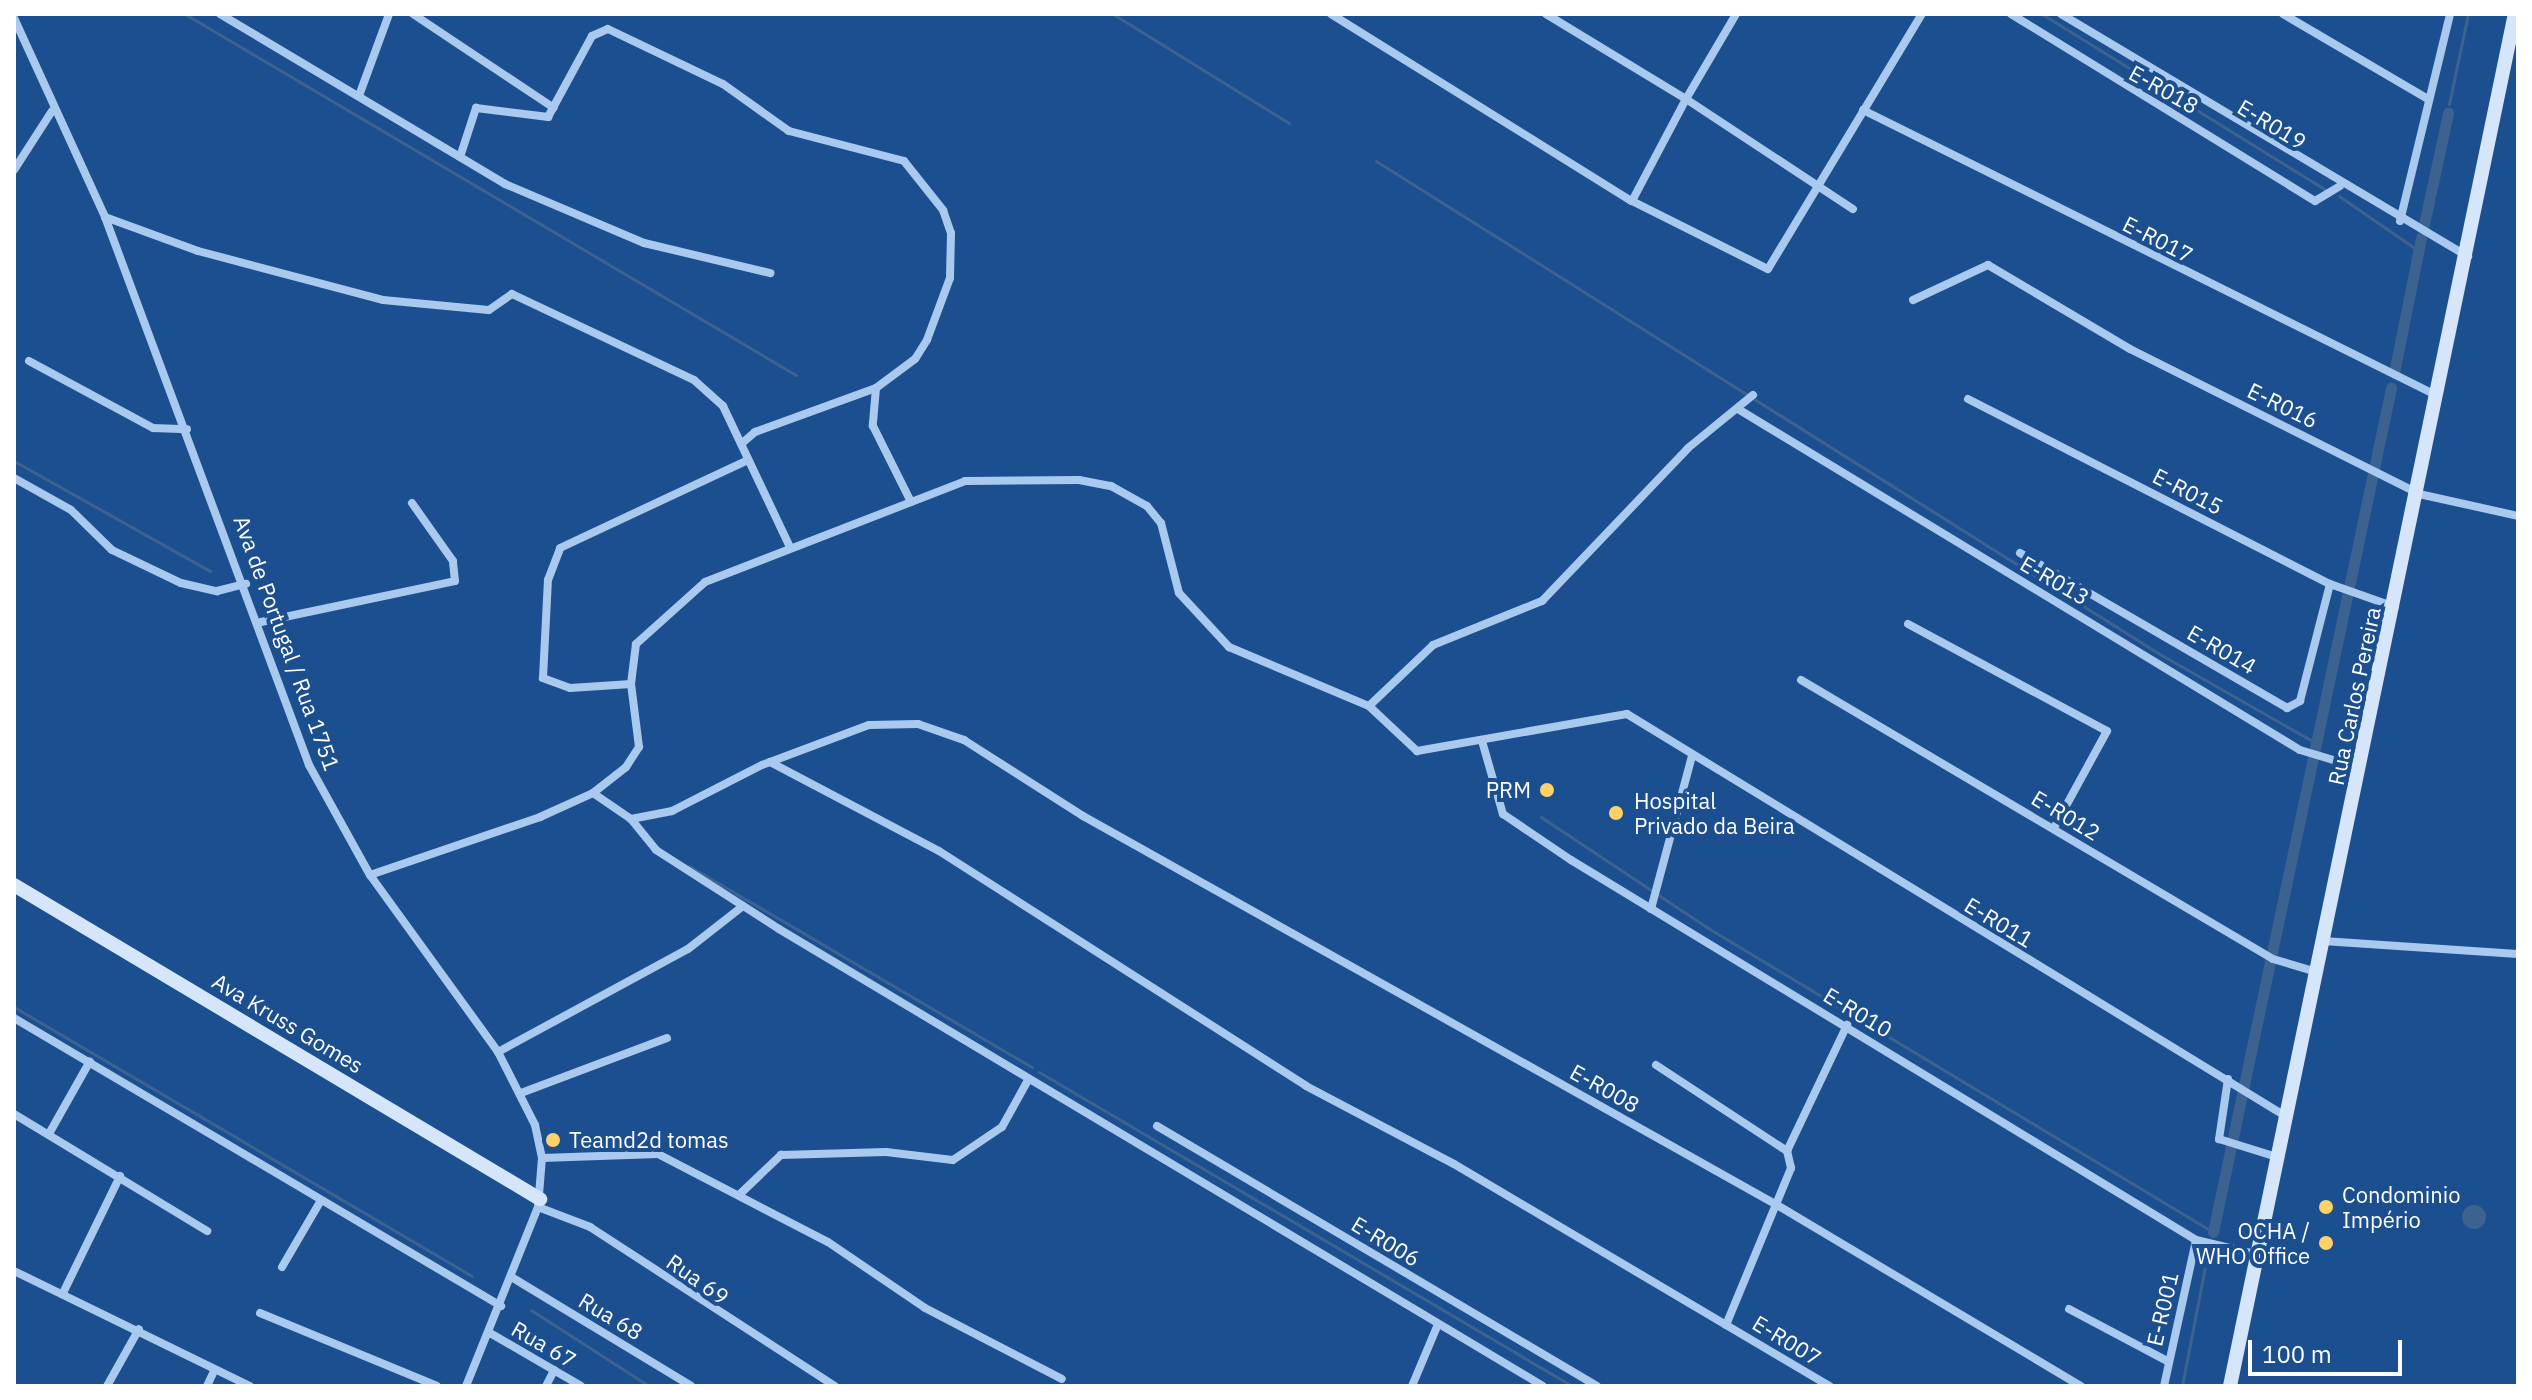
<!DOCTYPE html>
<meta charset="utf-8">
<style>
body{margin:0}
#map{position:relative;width:2532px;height:1400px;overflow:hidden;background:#1b4f8f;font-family:"IBM Plex Sans",sans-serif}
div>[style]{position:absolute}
.water>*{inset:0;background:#3c6290}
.round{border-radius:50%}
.stream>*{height:3px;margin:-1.5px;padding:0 1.5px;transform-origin:1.5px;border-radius:1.5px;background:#3c6290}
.canal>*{height:11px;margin:-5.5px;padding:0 5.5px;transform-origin:5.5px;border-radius:5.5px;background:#3c6290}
.street>*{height:8px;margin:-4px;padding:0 4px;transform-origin:4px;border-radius:4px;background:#a9c9ee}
.secondary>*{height:14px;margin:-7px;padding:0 7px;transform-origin:7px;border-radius:7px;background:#d6e6fa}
.dots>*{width:22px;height:22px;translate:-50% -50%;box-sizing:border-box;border:4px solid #1b4f8f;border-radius:50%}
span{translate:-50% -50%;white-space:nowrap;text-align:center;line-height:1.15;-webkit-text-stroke:8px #1b4f8f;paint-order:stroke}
.street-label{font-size:22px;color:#fff}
.poi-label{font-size:22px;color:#fff}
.right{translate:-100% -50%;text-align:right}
.left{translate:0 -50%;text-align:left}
.frame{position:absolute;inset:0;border:16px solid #fff;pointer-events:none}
.scale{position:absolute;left:2248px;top:1340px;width:154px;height:36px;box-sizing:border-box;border:4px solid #fff;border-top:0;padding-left:10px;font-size:24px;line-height:28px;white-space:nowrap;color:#fff;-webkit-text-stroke:6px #1b4f8f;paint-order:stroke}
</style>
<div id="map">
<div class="water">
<i class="round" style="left:2462px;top:1205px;width:24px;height:24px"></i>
</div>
<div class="stream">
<i style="left:185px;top:14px;width:710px;rotate:30.58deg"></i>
<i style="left:1113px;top:14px;width:207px;rotate:31.8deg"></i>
<i style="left:2042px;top:14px;width:335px;rotate:31.8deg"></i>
<i style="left:2449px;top:104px;width:92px;rotate:-78.1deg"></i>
<i style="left:1376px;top:161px;width:924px;rotate:32.18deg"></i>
<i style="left:2158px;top:653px;width:182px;rotate:29.7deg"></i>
<i style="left:2339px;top:196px;width:93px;rotate:34.5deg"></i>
<i style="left:14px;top:461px;width:225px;rotate:29.3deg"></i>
<i style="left:1541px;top:817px;width:201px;rotate:33.6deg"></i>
<i style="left:1708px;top:928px;width:589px;rotate:31.05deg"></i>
<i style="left:689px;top:866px;width:398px;rotate:30.4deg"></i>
<i style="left:14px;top:1007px;width:531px;rotate:30.43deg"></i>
<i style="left:1039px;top:1072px;width:619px;rotate:30.5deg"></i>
<i style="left:531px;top:1310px;width:140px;rotate:32.8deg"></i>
<i style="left:2182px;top:1386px;width:132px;rotate:-79.1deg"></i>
</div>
<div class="canal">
<i style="left:2423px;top:229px;width:119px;rotate:-77.8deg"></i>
<i style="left:2394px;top:373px;width:138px;rotate:-78.7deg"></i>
<i style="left:2213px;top:1232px;width:863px;rotate:-78.09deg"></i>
</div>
<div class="street">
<i style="left:220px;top:14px;width:332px;rotate:30.8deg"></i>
<i style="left:505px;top:184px;width:151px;rotate:23deg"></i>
<i style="left:644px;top:243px;width:130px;rotate:13.4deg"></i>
<i style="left:413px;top:14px;width:169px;rotate:33.7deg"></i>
<i style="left:1331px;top:14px;width:354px;rotate:31.9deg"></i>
<i style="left:1632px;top:201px;width:152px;rotate:26.6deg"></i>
<i style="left:1768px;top:269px;width:298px;rotate:-58.9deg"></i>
<i style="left:1546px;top:14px;width:164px;rotate:31.3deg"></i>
<i style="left:1686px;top:99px;width:99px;rotate:-59.5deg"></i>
<i style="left:2011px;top:14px;width:357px;rotate:31.6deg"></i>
<i style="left:2315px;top:201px;width:29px;rotate:-31deg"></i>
<i style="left:2061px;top:14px;width:474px;rotate:30.8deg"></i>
<i style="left:2283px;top:14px;width:168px;rotate:30.4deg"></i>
<i style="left:14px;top:18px;width:219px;rotate:65.4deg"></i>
<i style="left:105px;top:217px;width:585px;rotate:69.58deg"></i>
<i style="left:309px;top:765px;width:126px;rotate:61deg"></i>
<i style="left:370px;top:875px;width:218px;rotate:54.1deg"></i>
<i style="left:498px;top:1052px;width:82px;rotate:63.1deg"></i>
<i style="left:535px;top:1125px;width:34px;rotate:78deg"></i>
<i style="left:542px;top:1158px;width:49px;rotate:94.7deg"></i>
<i style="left:538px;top:1207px;width:193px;rotate:111.9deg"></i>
<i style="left:360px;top:93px;width:84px;rotate:-69.8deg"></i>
<i style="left:1863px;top:110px;width:642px;rotate:26.45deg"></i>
<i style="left:460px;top:157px;width:52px;rotate:-71.9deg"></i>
<i style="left:476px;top:108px;width:73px;rotate:7.1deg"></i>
<i style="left:548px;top:117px;width:92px;rotate:-61.5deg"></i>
<i style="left:592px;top:36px;width:17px;rotate:-24deg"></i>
<i style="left:608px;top:29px;width:127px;rotate:25.6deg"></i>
<i style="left:723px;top:84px;width:81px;rotate:35.5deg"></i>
<i style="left:789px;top:131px;width:119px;rotate:14.6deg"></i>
<i style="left:904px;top:161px;width:63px;rotate:51.5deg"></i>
<i style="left:943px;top:210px;width:24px;rotate:71deg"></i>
<i style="left:951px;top:233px;width:45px;rotate:91.3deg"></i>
<i style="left:950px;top:278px;width:66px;rotate:110.4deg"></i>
<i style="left:927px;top:340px;width:22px;rotate:122deg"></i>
<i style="left:915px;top:359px;width:49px;rotate:143.4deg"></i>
<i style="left:876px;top:388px;width:129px;rotate:160deg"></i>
<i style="left:755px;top:432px;width:18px;rotate:139deg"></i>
<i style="left:14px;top:170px;width:70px;rotate:-57.2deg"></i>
<i style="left:1632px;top:201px;width:115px;rotate:-62.1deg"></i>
<i style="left:1686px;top:99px;width:200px;rotate:33.4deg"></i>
<i style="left:105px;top:217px;width:99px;rotate:20.1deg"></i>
<i style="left:198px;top:251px;width:191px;rotate:14.8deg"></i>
<i style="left:383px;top:300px;width:106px;rotate:5.4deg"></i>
<i style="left:489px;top:310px;width:28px;rotate:-35deg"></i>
<i style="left:512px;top:294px;width:201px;rotate:25.3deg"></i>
<i style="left:694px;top:380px;width:39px;rotate:42deg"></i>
<i style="left:723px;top:406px;width:156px;rotate:64.6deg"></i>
<i style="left:2400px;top:221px;width:213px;rotate:-76.4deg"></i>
<i style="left:1913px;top:300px;width:83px;rotate:-25deg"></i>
<i style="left:1988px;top:265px;width:165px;rotate:30.6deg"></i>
<i style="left:2130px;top:349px;width:323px;rotate:26.6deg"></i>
<i style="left:2419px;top:494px;width:101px;rotate:12.5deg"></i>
<i style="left:29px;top:361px;width:141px;rotate:28.4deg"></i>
<i style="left:153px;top:428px;width:34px;rotate:2deg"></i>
<i style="left:876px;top:388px;width:38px;rotate:95deg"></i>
<i style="left:873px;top:426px;width:85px;rotate:63.4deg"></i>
<i style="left:1968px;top:399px;width:407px;rotate:27.1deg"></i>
<i style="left:2330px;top:584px;width:69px;rotate:19.5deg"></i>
<i style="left:1738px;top:409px;width:657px;rotate:31.25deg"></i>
<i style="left:2300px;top:750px;width:63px;rotate:16.7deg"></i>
<i style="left:14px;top:478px;width:65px;rotate:29.3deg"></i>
<i style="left:71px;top:510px;width:57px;rotate:44.3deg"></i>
<i style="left:112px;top:550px;width:76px;rotate:25.6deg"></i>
<i style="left:181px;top:583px;width:37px;rotate:13deg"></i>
<i style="left:217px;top:591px;width:30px;rotate:-14deg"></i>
<i style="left:2020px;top:553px;width:309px;rotate:30.1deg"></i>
<i style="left:2287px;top:708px;width:15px;rotate:-28deg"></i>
<i style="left:2300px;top:701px;width:121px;rotate:-75.6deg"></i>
<i style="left:261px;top:622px;width:198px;rotate:-11.9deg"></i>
<i style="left:455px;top:581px;width:20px;rotate:-96deg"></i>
<i style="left:453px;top:561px;width:71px;rotate:-125.3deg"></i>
<i style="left:1908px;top:624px;width:226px;rotate:28.3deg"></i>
<i style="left:2107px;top:731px;width:111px;rotate:118.7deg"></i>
<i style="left:1801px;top:680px;width:548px;rotate:30.59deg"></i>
<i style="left:2273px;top:959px;width:46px;rotate:16.5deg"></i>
<i style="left:631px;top:684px;width:61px;rotate:176.2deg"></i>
<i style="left:570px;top:688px;width:29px;rotate:-160deg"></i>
<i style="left:543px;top:678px;width:98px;rotate:-87.1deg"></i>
<i style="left:548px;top:580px;width:34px;rotate:-69deg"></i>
<i style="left:560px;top:548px;width:208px;rotate:-25.1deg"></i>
<i style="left:1369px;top:706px;width:88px;rotate:-43.6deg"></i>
<i style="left:1433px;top:645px;width:118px;rotate:-22deg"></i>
<i style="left:1542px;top:601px;width:211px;rotate:-46.3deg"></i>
<i style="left:1688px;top:448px;width:84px;rotate:-39.2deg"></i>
<i style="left:1482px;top:741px;width:76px;rotate:74deg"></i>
<i style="left:1503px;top:814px;width:82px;rotate:34.1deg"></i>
<i style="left:1571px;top:860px;width:731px;rotate:31.3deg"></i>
<i style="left:2196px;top:1240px;width:66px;rotate:13.2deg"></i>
<i style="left:770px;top:762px;width:191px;rotate:27.8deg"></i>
<i style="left:939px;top:851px;width:436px;rotate:32.6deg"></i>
<i style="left:1306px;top:1086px;width:167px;rotate:27.8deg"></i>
<i style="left:1454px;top:1164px;width:437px;rotate:30.6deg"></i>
<i style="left:593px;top:793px;width:46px;rotate:34.4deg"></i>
<i style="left:631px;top:819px;width:40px;rotate:51deg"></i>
<i style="left:656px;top:850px;width:146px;rotate:32.7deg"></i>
<i style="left:779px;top:929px;width:890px;rotate:30.89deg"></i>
<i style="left:631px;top:819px;width:42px;rotate:-11deg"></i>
<i style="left:672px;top:811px;width:101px;rotate:-27.1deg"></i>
<i style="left:762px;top:765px;width:114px;rotate:-20.5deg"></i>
<i style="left:869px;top:725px;width:49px;rotate:-1.2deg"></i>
<i style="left:918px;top:724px;width:49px;rotate:19.2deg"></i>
<i style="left:964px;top:740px;width:141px;rotate:32.6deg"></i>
<i style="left:1083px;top:816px;width:796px;rotate:29.27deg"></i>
<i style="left:1777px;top:1205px;width:354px;rotate:30.8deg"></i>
<i style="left:370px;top:875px;width:180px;rotate:-18.8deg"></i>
<i style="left:540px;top:817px;width:58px;rotate:-24.4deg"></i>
<i style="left:593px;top:793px;width:42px;rotate:-38.2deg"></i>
<i style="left:626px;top:767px;width:24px;rotate:-57deg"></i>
<i style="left:639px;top:747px;width:64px;rotate:-97.2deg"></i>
<i style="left:631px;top:684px;width:40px;rotate:-82.9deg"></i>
<i style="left:636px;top:644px;width:93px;rotate:-41.9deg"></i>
<i style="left:705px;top:582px;width:279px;rotate:-21.2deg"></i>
<i style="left:965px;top:481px;width:114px;rotate:-0.5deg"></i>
<i style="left:1079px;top:480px;width:33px;rotate:11deg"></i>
<i style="left:1111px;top:486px;width:41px;rotate:29.1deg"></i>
<i style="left:1147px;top:506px;width:22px;rotate:51deg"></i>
<i style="left:1161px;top:523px;width:72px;rotate:75.6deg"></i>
<i style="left:1179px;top:593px;width:74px;rotate:47.2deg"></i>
<i style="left:1229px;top:647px;width:152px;rotate:22.9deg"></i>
<i style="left:1369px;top:706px;width:66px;rotate:43.2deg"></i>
<i style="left:1417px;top:751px;width:213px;rotate:-10deg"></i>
<i style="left:1627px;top:714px;width:773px;rotate:31.41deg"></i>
<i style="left:1651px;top:909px;width:158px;rotate:-75deg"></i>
<i style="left:2323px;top:941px;width:195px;rotate:3.8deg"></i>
<i style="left:14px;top:1018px;width:566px;rotate:30.6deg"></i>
<i style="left:498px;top:1052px;width:216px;rotate:-28.5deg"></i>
<i style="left:688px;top:949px;width:70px;rotate:-38deg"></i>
<i style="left:1656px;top:1065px;width:157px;rotate:33.3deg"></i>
<i style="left:1787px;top:1151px;width:140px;rotate:-64.5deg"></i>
<i style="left:2228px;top:1079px;width:61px;rotate:98.5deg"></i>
<i style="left:2219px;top:1139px;width:64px;rotate:17.3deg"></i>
<i style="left:521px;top:1093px;width:156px;rotate:-20.6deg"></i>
<i style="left:14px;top:1114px;width:226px;rotate:31.2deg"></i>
<i style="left:1157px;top:1126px;width:511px;rotate:30.58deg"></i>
<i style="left:50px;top:1132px;width:81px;rotate:-60.6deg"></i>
<i style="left:542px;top:1158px;width:116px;rotate:-2deg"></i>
<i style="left:658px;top:1154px;width:191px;rotate:27.4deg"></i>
<i style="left:828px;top:1242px;width:117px;rotate:34.2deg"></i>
<i style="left:925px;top:1308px;width:154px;rotate:27.4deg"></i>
<i style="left:740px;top:1194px;width:57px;rotate:-43.6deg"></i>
<i style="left:781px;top:1155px;width:105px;rotate:-1.6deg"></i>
<i style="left:886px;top:1152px;width:67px;rotate:6.8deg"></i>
<i style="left:953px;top:1160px;width:59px;rotate:-34deg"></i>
<i style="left:1002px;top:1127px;width:54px;rotate:-61deg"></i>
<i style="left:538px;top:1207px;width:56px;rotate:21deg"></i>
<i style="left:590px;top:1227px;width:292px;rotate:33deg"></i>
<i style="left:282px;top:1267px;width:75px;rotate:-59.7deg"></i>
<i style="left:14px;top:1271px;width:263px;rotate:26deg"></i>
<i style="left:513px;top:1278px;width:208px;rotate:31.2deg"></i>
<i style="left:64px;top:1291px;width:128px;rotate:-64deg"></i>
<i style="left:2069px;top:1309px;width:113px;rotate:27.9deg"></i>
<i style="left:260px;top:1313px;width:191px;rotate:22.4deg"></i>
<i style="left:1726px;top:1325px;width:170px;rotate:-67.5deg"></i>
<i style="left:1791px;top:1168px;width:17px;rotate:-103deg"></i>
<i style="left:490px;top:1333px;width:105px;rotate:30.2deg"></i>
<i style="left:107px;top:1386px;width:65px;rotate:-60.7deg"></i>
<i style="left:207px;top:1386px;width:17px;rotate:-65deg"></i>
<i style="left:546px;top:1386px;width:18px;rotate:-63deg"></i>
<i style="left:1412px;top:1386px;width:67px;rotate:-67.2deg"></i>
<i style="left:2164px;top:1386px;width:149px;rotate:-77.6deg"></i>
</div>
<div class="secondary">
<i style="left:14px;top:885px;width:613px;rotate:30.84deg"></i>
<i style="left:2230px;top:1386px;width:1401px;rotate:-78.27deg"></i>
</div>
<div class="dots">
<i style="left:1547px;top:790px;background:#ffd166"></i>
<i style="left:1616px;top:813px;background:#ffd166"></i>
<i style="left:553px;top:1140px;background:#ffd166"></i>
<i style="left:2326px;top:1207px;background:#ffd166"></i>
<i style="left:2326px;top:1243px;background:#ffd166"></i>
</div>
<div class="street-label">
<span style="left:2164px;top:89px;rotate:29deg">E-R018</span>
<span style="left:2272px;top:124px;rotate:31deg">E-R019</span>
<span style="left:2158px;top:239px;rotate:27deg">E-R017</span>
<span style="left:2283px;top:405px;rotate:26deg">E-R016</span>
<span style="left:2188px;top:491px;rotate:27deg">E-R015</span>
<span style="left:2055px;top:580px;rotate:30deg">E-R013</span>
<span style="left:287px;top:643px;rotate:70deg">Ava de Portugal / Rua 1751</span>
<span style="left:2222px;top:649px;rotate:30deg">E-R014</span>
<span style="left:2354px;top:696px;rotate:-78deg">Rua Carlos Pereira</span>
<span style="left:2066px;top:815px;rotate:31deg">E-R012</span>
<span style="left:1999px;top:922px;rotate:31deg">E-R011</span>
<span style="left:1858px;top:1012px;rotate:31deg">E-R010</span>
<span style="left:288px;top:1023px;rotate:31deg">Ava Kruss Gomes</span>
<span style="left:1605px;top:1088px;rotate:29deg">E-R008</span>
<span style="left:1386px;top:1241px;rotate:31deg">E-R006</span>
<span style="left:698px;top:1279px;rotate:35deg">Rua 69</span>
<span style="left:2162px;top:1309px;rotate:-77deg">E-R001</span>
<span style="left:611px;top:1316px;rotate:31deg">Rua 68</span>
<span style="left:1787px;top:1340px;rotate:31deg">E-R007</span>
<span style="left:544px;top:1344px;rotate:30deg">Rua 67</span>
</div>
<div class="poi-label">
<span class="right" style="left:1531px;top:790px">PRM</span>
<span class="left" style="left:1634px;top:813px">Hospital<br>Privado da Beira</span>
<span class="left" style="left:569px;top:1140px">Teamd2d tomas</span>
<span class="left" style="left:2342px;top:1207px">Condominio<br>Império</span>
<span class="right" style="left:2310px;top:1243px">OCHA /<br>WHO Office</span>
</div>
<div class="frame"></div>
<div class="scale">100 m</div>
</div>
